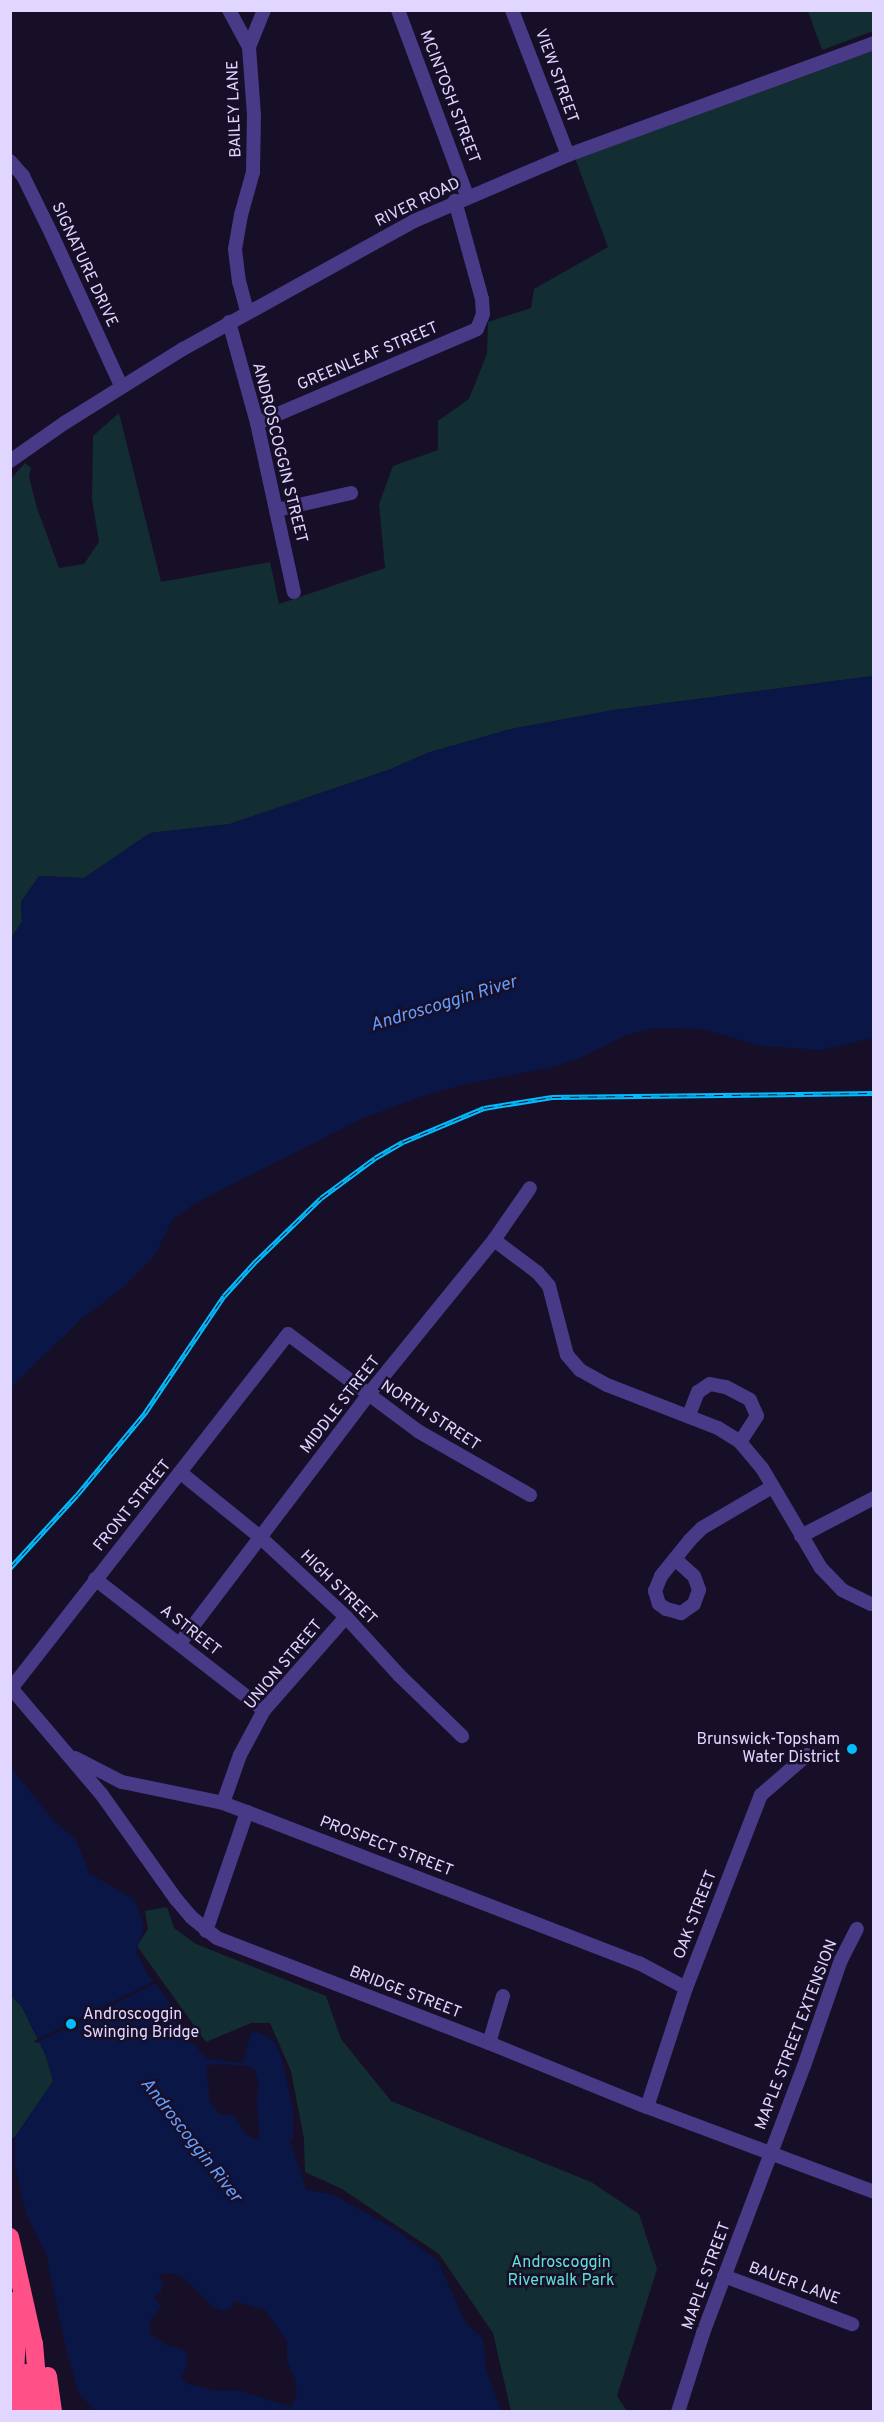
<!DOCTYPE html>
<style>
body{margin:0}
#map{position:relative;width:884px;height:2422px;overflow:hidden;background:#170f28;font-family:Overpass,sans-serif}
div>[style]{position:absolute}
.green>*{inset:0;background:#122e32}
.water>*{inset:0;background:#0a1646}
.pier>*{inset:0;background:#170f28}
.minor>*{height:14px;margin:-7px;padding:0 7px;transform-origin:7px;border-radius:7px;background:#493a87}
.highway>*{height:18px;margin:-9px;padding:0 9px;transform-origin:9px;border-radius:9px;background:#ff5188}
.rail>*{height:5px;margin-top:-2.5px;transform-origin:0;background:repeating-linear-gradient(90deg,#170f28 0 9px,#02bdff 0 18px);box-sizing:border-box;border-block:2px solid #02bdff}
.dots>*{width:16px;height:16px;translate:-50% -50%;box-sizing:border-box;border:3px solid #170f28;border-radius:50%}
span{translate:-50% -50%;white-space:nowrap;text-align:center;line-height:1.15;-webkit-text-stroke:5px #170f28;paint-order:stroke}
.street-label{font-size:16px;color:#e1d6ff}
.poi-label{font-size:16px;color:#e1d6ff}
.right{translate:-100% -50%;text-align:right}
.left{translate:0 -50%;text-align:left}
.park-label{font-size:16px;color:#60e1d6}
.water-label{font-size:18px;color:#649eff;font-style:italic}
.frame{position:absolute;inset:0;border:12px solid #e1d6ff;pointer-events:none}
</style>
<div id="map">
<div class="green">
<i style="clip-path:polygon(808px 11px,873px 11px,873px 31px,822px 50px)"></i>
<i style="clip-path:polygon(873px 51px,873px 676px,614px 710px,511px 729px,427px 753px,391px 769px,230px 824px,150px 833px,84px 878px,39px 876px,21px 902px,22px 922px,11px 938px,10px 480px,25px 463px,31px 468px,29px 477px,37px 508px,59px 568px,84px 564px,99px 542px,92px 499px,93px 436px,119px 413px,161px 582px,270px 562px,279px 604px,385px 568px,379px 504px,393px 466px,438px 450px,438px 421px,469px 399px,487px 354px,488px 322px,531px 308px,534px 289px,608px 247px,575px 158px)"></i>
<i style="clip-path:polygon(167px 1907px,174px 1928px,196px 1944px,326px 1996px,341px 2039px,391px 2101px,591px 2182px,639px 2214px,657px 2269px,617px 2396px,627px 2411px,511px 2411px,493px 2333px,439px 2254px,342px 2189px,305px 2172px,304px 2139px,291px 2071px,270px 2023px,251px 2023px,206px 2042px,137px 1946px,148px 1929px,145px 1911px)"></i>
<i style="clip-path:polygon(10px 1995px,22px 2007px,46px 2056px,53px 2081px,15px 2137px,11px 2138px)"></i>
</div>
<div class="water">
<i style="clip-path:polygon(873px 676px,873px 1038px,820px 1050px,762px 1046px,702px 1029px,653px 1028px,624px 1036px,580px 1058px,549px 1068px,465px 1084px,420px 1097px,361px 1119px,194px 1204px,172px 1220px,155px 1255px,119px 1291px,81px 1319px,11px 1388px,11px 938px,22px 922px,21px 902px,39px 876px,84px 878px,150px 833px,230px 824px,391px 769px,427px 753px,511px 729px,614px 710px)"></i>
<i style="clip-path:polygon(evenodd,10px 1766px,52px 1819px,76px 1840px,90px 1874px,134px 1899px,144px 1926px,136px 1953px,149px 1976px,176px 2010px,178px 2038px,194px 2044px,206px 2059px,243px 2063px,251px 2032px,260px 2033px,274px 2041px,281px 2056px,293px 2109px,293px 2139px,289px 2139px,306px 2189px,334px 2195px,395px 2229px,438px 2261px,465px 2322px,483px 2339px,486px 2369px,501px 2411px,97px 2412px,79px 2394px,65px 2344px,46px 2254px,26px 2214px,14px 2161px,15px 2137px,53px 2081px,46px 2056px,22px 2007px,11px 1995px,10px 1766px,218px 2064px,247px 2066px,255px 2070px,259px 2083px,257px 2095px,259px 2140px,248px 2136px,234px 2115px,219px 2114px,210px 2102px,206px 2066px,218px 2064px,10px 1766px,170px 2273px,182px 2276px,213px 2307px,224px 2311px,230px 2309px,235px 2301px,265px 2310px,287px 2341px,287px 2360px,295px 2378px,297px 2393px,292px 2407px,241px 2391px,217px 2391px,187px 2384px,181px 2377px,187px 2367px,186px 2353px,180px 2348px,166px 2345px,150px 2334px,150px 2321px,162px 2306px,153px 2298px,161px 2293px,163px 2281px,159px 2279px,160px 2275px,170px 2273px)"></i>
</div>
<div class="pier">
<i style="clip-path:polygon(156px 1980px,158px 1982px,36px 2043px,34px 2041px)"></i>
</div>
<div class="minor">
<i style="left:229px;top:10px;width:42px;rotate:61.6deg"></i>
<i style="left:249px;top:47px;width:40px;rotate:-68deg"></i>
<i style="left:398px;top:10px;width:198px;rotate:69.6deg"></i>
<i style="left:512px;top:10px;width:155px;rotate:68.9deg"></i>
<i style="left:10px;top:161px;width:20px;rotate:49deg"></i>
<i style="left:23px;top:176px;width:66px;rotate:63.8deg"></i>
<i style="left:52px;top:235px;width:166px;rotate:65.4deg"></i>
<i style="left:247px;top:311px;width:30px;rotate:-105deg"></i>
<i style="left:239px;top:282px;width:33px;rotate:-97deg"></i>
<i style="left:235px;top:249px;width:35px;rotate:-80deg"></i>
<i style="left:241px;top:215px;width:45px;rotate:-74.4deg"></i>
<i style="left:253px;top:172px;width:57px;rotate:-89deg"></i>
<i style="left:254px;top:115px;width:68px;rotate:-94.2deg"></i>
<i style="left:229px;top:322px;width:105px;rotate:74.5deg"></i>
<i style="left:257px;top:423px;width:173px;rotate:77.7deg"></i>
<i style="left:257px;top:423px;width:239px;rotate:-23.1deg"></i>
<i style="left:477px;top:329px;width:16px;rotate:-68deg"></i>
<i style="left:483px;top:314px;width:15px;rotate:-94deg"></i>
<i style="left:482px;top:299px;width:102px;rotate:-105.4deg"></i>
<i style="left:10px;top:461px;width:68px;rotate:-34.9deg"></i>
<i style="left:66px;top:422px;width:138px;rotate:-32deg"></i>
<i style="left:183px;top:349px;width:264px;rotate:-29deg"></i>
<i style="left:414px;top:221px;width:168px;rotate:-23.2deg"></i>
<i style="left:568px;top:155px;width:326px;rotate:-20.1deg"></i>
<i style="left:277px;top:510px;width:76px;rotate:-12.9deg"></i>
<i style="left:494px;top:1240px;width:54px;rotate:36.7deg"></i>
<i style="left:537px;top:1272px;width:18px;rotate:49deg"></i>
<i style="left:549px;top:1286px;width:71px;rotate:75.4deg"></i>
<i style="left:567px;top:1355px;width:20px;rotate:49deg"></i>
<i style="left:580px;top:1370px;width:31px;rotate:29deg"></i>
<i style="left:607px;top:1385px;width:119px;rotate:21.2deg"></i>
<i style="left:718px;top:1428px;width:26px;rotate:32deg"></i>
<i style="left:740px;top:1442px;width:34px;rotate:50deg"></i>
<i style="left:762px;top:1468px;width:116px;rotate:59.5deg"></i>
<i style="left:821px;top:1568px;width:30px;rotate:46deg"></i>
<i style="left:842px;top:1590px;width:32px;rotate:26deg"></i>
<i style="left:689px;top:1415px;width:25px;rotate:-69deg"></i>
<i style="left:698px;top:1392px;width:14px;rotate:-34deg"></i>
<i style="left:710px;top:1384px;width:16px;rotate:11deg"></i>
<i style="left:726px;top:1387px;width:27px;rotate:28deg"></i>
<i style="left:750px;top:1400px;width:17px;rotate:66deg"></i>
<i style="left:757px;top:1416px;width:31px;rotate:123deg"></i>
<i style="left:181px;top:1473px;width:102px;rotate:39deg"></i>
<i style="left:260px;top:1537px;width:117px;rotate:42.9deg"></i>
<i style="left:346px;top:1617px;width:79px;rotate:47.6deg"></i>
<i style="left:399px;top:1675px;width:88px;rotate:44.1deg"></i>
<i style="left:530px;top:1495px;width:129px;rotate:-150.3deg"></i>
<i style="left:418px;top:1431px;width:162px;rotate:-143.3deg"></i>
<i style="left:288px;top:1334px;width:449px;rotate:128deg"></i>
<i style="left:11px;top:1688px;width:140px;rotate:49.6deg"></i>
<i style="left:102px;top:1795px;width:128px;rotate:54.6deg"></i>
<i style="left:176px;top:1899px;width:23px;rotate:50deg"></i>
<i style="left:191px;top:1917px;width:33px;rotate:39deg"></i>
<i style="left:217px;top:1938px;width:292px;rotate:21.1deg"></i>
<i style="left:489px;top:2043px;width:170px;rotate:22.1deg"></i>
<i style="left:647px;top:2107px;width:242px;rotate:20.5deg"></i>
<i style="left:801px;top:1536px;width:82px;rotate:-27.5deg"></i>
<i style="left:675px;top:1559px;width:25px;rotate:42deg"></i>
<i style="left:694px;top:1576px;width:15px;rotate:70deg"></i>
<i style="left:699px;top:1590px;width:15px;rotate:110deg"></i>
<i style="left:694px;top:1604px;width:16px;rotate:145deg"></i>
<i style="left:681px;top:1613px;width:16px;rotate:-165deg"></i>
<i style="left:666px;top:1609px;width:9px;rotate:-144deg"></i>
<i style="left:659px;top:1604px;width:14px;rotate:-107deg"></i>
<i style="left:655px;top:1591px;width:16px;rotate:-68deg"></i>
<i style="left:661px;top:1576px;width:46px;rotate:-51.1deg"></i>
<i style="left:690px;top:1540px;width:17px;rotate:-45deg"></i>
<i style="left:702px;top:1528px;width:81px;rotate:-30.4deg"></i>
<i style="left:95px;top:1579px;width:214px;rotate:37.8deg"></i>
<i style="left:180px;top:1643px;width:311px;rotate:-52.8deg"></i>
<i style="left:368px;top:1395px;width:200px;rotate:-50.9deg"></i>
<i style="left:494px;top:1240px;width:63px;rotate:-55.3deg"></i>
<i style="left:75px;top:1758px;width:53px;rotate:27.1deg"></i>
<i style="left:122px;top:1782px;width:103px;rotate:11.7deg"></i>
<i style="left:223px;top:1803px;width:26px;rotate:21deg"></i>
<i style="left:247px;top:1812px;width:420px;rotate:21.1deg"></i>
<i style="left:639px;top:1963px;width:53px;rotate:28deg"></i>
<i style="left:223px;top:1803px;width:51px;rotate:-70.5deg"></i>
<i style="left:240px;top:1755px;width:51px;rotate:-61.9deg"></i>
<i style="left:264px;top:1710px;width:124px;rotate:-48.6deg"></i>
<i style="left:206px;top:1931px;width:126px;rotate:-71deg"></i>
<i style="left:489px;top:2043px;width:49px;rotate:-73.4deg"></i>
<i style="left:647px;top:2107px;width:125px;rotate:-71.9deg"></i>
<i style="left:686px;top:1988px;width:207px;rotate:-68.8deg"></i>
<i style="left:761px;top:1795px;width:61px;rotate:-41deg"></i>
<i style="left:724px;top:2276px;width:137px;rotate:20.6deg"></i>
<i style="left:678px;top:2412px;width:83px;rotate:-72.4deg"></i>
<i style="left:703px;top:2333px;width:285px;rotate:-69.3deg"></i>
<i style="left:804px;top:2066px;width:112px;rotate:-70.8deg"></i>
<i style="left:841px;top:1960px;width:35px;rotate:-63deg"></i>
</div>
<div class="highway">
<i style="left:10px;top:2237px;width:110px;rotate:77.4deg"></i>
<i style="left:34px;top:2344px;width:68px;rotate:85deg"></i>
<i style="left:25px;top:2373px;width:39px;rotate:87deg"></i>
<i style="left:48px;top:2376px;width:36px;rotate:82deg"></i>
<i style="left:13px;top:2412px;width:114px;rotate:-87deg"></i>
</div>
<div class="rail">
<i style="left:10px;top:1568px;width:99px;rotate:-47.5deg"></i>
<i style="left:77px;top:1495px;width:107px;rotate:-50.3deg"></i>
<i style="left:145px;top:1413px;width:141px;rotate:-56deg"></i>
<i style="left:224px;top:1296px;width:45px;rotate:-47.7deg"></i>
<i style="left:254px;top:1263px;width:93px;rotate:-44.1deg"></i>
<i style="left:321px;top:1198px;width:67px;rotate:-36.5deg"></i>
<i style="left:375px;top:1158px;width:32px;rotate:-30deg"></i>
<i style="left:403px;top:1142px;width:88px;rotate:-22.8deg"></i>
<i style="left:484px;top:1108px;width:69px;rotate:-9.2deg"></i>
<i style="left:552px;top:1097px;width:322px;rotate:-0.7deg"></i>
</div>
<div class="dots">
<i style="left:852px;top:1749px;background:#02bdff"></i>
<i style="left:71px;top:2024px;background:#02bdff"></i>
</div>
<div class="street-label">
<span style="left:556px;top:76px;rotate:70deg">VIEW STREET</span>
<span style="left:449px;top:97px;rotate:69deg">MCINTOSH STREET</span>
<span style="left:235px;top:109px;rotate:-92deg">BAILEY LANE</span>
<span style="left:418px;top:203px;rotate:-26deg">RIVER ROAD</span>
<span style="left:84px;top:265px;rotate:65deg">SIGNATURE DRIVE</span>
<span style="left:368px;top:357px;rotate:-23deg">GREENLEAF STREET</span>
<span style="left:279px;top:453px;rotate:76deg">ANDROSCOGGIN STREET</span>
<span style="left:341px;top:1405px;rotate:-52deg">MIDDLE STREET</span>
<span style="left:430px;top:1416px;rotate:33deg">NORTH STREET</span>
<span style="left:133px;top:1506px;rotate:-51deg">FRONT STREET</span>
<span style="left:338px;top:1588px;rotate:44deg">HIGH STREET</span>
<span style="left:190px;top:1631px;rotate:38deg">A STREET</span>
<span style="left:284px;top:1665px;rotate:-50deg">UNION STREET</span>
<span style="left:386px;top:1847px;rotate:21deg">PROSPECT STREET</span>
<span style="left:696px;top:1915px;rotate:-69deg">OAK STREET</span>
<span style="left:405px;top:1993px;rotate:21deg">BRIDGE STREET</span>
<span style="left:797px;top:2035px;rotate:-69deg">MAPLE STREET EXTENSION</span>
<span style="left:707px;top:2276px;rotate:-70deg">MAPLE STREET</span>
<span style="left:794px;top:2284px;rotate:20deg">BAUER LANE</span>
</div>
<div class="poi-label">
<span class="right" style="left:840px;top:1749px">Brunswick-Topsham<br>Water District</span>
<span class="left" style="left:83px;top:2024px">Androscoggin<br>Swinging Bridge</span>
</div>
<div class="park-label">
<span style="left:561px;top:2272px">Androscoggin<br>Riverwalk Park</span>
</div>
<div class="water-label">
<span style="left:444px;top:1005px;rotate:-17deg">Androscoggin River</span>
<span style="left:190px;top:2141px;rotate:52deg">Androscoggin River</span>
</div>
<div class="frame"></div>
</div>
